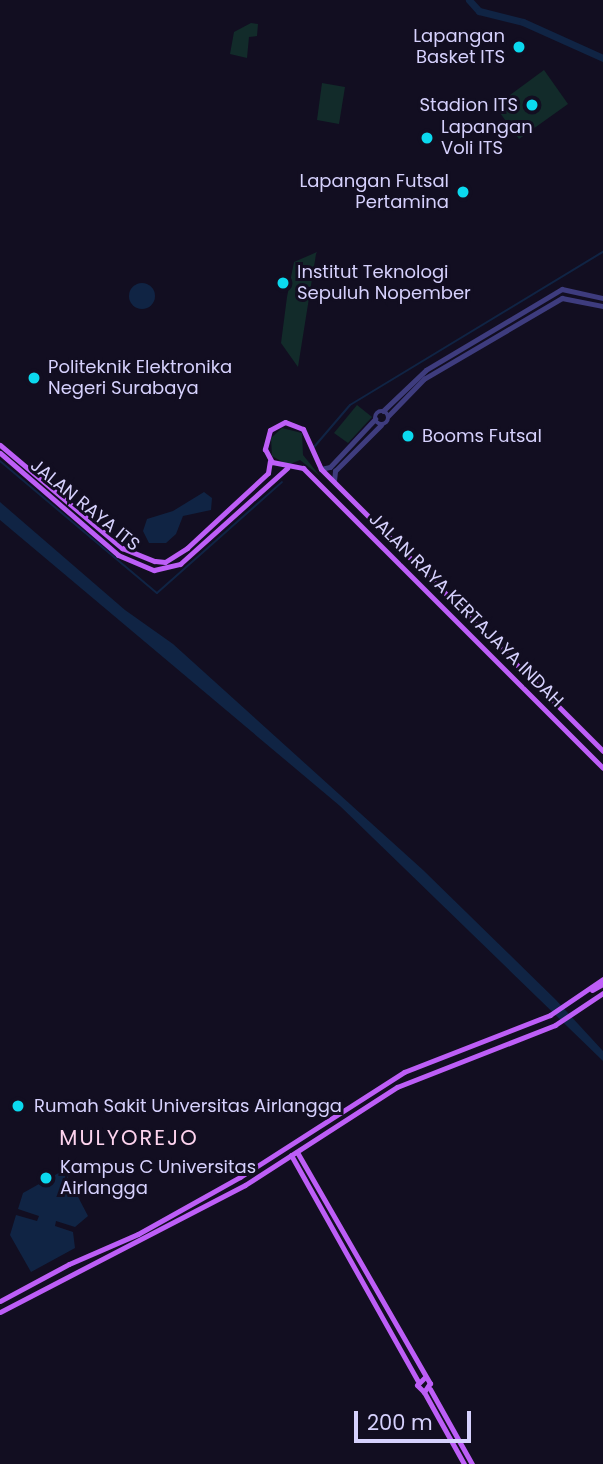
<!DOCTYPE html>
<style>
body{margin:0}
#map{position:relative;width:603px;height:1464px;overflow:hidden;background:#120e21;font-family:Poppins,sans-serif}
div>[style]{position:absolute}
.green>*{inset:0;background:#122b2a}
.water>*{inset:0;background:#102444}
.round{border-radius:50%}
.stream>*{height:2px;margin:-1px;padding:0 1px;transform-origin:1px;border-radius:1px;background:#102444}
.river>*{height:7px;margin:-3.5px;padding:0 3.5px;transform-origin:3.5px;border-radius:3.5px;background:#102444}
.minor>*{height:4.5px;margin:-2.25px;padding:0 2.25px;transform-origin:2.25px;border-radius:2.25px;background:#3e3c7e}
.minor>.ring{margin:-2.25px;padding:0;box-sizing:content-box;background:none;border:4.5px solid #3e3c7e;border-radius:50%}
.major>*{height:5px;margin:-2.5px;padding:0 2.5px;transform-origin:2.5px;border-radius:2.5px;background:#bd5ef7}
.dots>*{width:19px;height:19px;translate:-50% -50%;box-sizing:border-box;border:4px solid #120e21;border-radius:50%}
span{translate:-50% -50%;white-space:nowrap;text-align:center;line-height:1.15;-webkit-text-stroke:6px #120e21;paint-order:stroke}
.poi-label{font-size:18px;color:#d6d1fd}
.right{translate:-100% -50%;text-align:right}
.left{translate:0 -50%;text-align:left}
.street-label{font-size:18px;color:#d6d1fd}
.quarter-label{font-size:21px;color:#fdd3ee;letter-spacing:2px}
.scale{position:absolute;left:354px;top:1411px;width:117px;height:32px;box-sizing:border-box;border:4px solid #d6d1fd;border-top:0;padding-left:9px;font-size:21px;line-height:24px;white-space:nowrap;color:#d6d1fd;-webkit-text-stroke:5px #120e21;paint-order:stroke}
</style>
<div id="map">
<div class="green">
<i style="clip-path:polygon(251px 23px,258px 24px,257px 36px,249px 37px,247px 58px,230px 54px,234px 32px)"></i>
<i style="clip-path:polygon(544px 70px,568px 104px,519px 139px,495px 106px)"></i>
<i style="clip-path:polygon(322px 83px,345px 87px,339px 124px,317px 120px)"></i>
<i style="clip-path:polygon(317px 252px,316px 254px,298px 367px,281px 343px,287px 297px,294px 262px)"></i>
<i style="clip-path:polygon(357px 405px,372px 417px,348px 443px,334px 433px)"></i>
<i style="clip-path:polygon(282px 428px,302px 433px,303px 455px,320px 476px,300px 460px,288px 465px,272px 456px,271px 438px)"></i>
</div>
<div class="water">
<i class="round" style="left:129px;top:283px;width:26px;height:26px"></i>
<i style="clip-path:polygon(204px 492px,212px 498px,211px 510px,183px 516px,176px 534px,166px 543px,149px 543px,143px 531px,147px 519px,173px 511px)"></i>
<i style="clip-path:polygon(0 502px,125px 610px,173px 644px,423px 870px,556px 1000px,603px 1051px,603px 1061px,340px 806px,0 520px)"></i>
<i style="clip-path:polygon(64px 1170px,88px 1216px,75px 1227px,56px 1221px,55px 1226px,73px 1232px,75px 1248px,31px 1272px,10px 1235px,16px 1215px,37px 1221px,39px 1216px,18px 1209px,23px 1193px)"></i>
</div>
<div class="stream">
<i style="left:314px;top:447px;width:55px;rotate:-49.4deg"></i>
<i style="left:350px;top:405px;width:296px;rotate:-31.2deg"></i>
<i style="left:0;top:461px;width:205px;rotate:40.1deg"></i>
<i style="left:157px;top:593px;width:167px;rotate:-41.6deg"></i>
</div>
<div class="river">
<i style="left:469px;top:0;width:15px;rotate:48deg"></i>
<i style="left:479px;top:11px;width:45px;rotate:14deg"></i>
<i style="left:523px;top:22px;width:88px;rotate:24.2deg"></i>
</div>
<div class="minor">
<i style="left:383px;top:411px;width:59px;rotate:-43.6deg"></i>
<i style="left:426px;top:370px;width:158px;rotate:-30.8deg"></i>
<i style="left:562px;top:289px;width:42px;rotate:12.4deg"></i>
<i class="ring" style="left:375px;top:411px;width:9.5px;height:9.5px"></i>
<i style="left:388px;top:416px;width:52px;rotate:-45.8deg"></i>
<i style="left:424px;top:379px;width:160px;rotate:-30.4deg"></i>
<i style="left:562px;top:298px;width:42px;rotate:11deg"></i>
<i style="left:321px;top:469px;width:9px;rotate:-13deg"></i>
<i style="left:330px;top:467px;width:66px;rotate:-46.8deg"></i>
<i style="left:334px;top:481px;width:10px;rotate:-84deg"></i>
<i style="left:335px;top:471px;width:65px;rotate:-45deg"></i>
</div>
<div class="major">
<i style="left:0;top:445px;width:160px;rotate:40.2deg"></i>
<i style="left:122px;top:548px;width:35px;rotate:22deg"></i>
<i style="left:155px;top:561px;width:10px;rotate:6deg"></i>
<i style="left:165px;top:562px;width:26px;rotate:-32deg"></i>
<i style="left:187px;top:548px;width:110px;rotate:-42.8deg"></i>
<i style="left:268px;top:473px;width:12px;rotate:-81deg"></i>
<i style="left:0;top:453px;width:156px;rotate:40.8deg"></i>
<i style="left:118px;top:555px;width:39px;rotate:23deg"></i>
<i style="left:154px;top:570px;width:27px;rotate:-13deg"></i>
<i style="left:180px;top:564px;width:144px;rotate:-41.9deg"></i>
<i style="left:603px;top:751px;width:399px;rotate:-135deg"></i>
<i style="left:321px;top:469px;width:44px;rotate:-114.2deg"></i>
<i style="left:303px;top:429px;width:19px;rotate:-159deg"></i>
<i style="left:285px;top:422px;width:17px;rotate:152deg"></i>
<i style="left:270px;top:430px;width:20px;rotate:105deg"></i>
<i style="left:265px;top:449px;width:15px;rotate:62deg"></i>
<i style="left:272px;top:462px;width:32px;rotate:11deg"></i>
<i style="left:303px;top:468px;width:424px;rotate:45deg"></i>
<i style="left:592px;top:990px;width:13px;rotate:-29deg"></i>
<i style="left:297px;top:1152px;width:267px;rotate:60.1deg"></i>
<i style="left:430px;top:1383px;width:11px;rotate:124deg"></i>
<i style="left:424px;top:1392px;width:10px;rotate:-135deg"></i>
<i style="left:417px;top:1385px;width:10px;rotate:-45deg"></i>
<i style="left:291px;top:1155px;width:259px;rotate:60.7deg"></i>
<i style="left:0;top:1301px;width:78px;rotate:-28.2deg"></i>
<i style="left:69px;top:1264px;width:75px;rotate:-23.5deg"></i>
<i style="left:138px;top:1234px;width:117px;rotate:-29.2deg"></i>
<i style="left:240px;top:1177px;width:195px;rotate:-32.6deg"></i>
<i style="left:404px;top:1072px;width:157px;rotate:-21.3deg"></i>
<i style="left:550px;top:1015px;width:64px;rotate:-34.2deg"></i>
<i style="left:0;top:1312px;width:276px;rotate:-27.4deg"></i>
<i style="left:245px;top:1185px;width:181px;rotate:-32.8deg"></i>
<i style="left:397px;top:1087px;width:170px;rotate:-21.4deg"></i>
<i style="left:555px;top:1025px;width:58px;rotate:-33.7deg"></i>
<i style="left:430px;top:1389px;width:86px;rotate:60.8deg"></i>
<i style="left:424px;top:1392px;width:82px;rotate:60.9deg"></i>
</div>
<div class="dots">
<i style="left:519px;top:47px;background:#0bd9ef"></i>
<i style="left:532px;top:105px;background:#0bd9ef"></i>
<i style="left:427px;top:138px;background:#0bd9ef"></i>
<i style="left:463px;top:192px;background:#0bd9ef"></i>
<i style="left:283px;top:283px;background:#0bd9ef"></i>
<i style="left:34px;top:378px;background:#0bd9ef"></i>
<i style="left:408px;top:436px;background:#0bd9ef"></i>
<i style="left:18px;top:1106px;background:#0bd9ef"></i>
<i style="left:46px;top:1178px;background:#0bd9ef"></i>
</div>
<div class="poi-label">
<span class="right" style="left:505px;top:47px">Lapangan<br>Basket ITS</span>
<span class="right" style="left:518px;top:105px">Stadion ITS</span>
<span class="left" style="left:441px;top:138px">Lapangan<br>Voli ITS</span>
<span class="right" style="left:449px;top:192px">Lapangan Futsal<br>Pertamina</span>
<span class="left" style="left:297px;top:283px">Institut Teknologi<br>Sepuluh Nopember</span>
<span class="left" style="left:48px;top:378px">Politeknik Elektronika<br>Negeri Surabaya</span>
<span class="left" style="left:422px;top:436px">Booms Futsal</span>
<span class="left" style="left:34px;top:1106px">Rumah Sakit Universitas Airlangga</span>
<span class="left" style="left:60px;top:1178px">Kampus C Universitas<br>Airlangga</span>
</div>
<div class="street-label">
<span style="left:85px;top:505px;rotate:39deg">JALAN RAYA ITS</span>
<span style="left:466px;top:610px;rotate:45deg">JALAN RAYA KERTAJAYA INDAH</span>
</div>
<div class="quarter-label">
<span style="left:129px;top:1138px">MULYOREJO</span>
</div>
<div class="scale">200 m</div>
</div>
